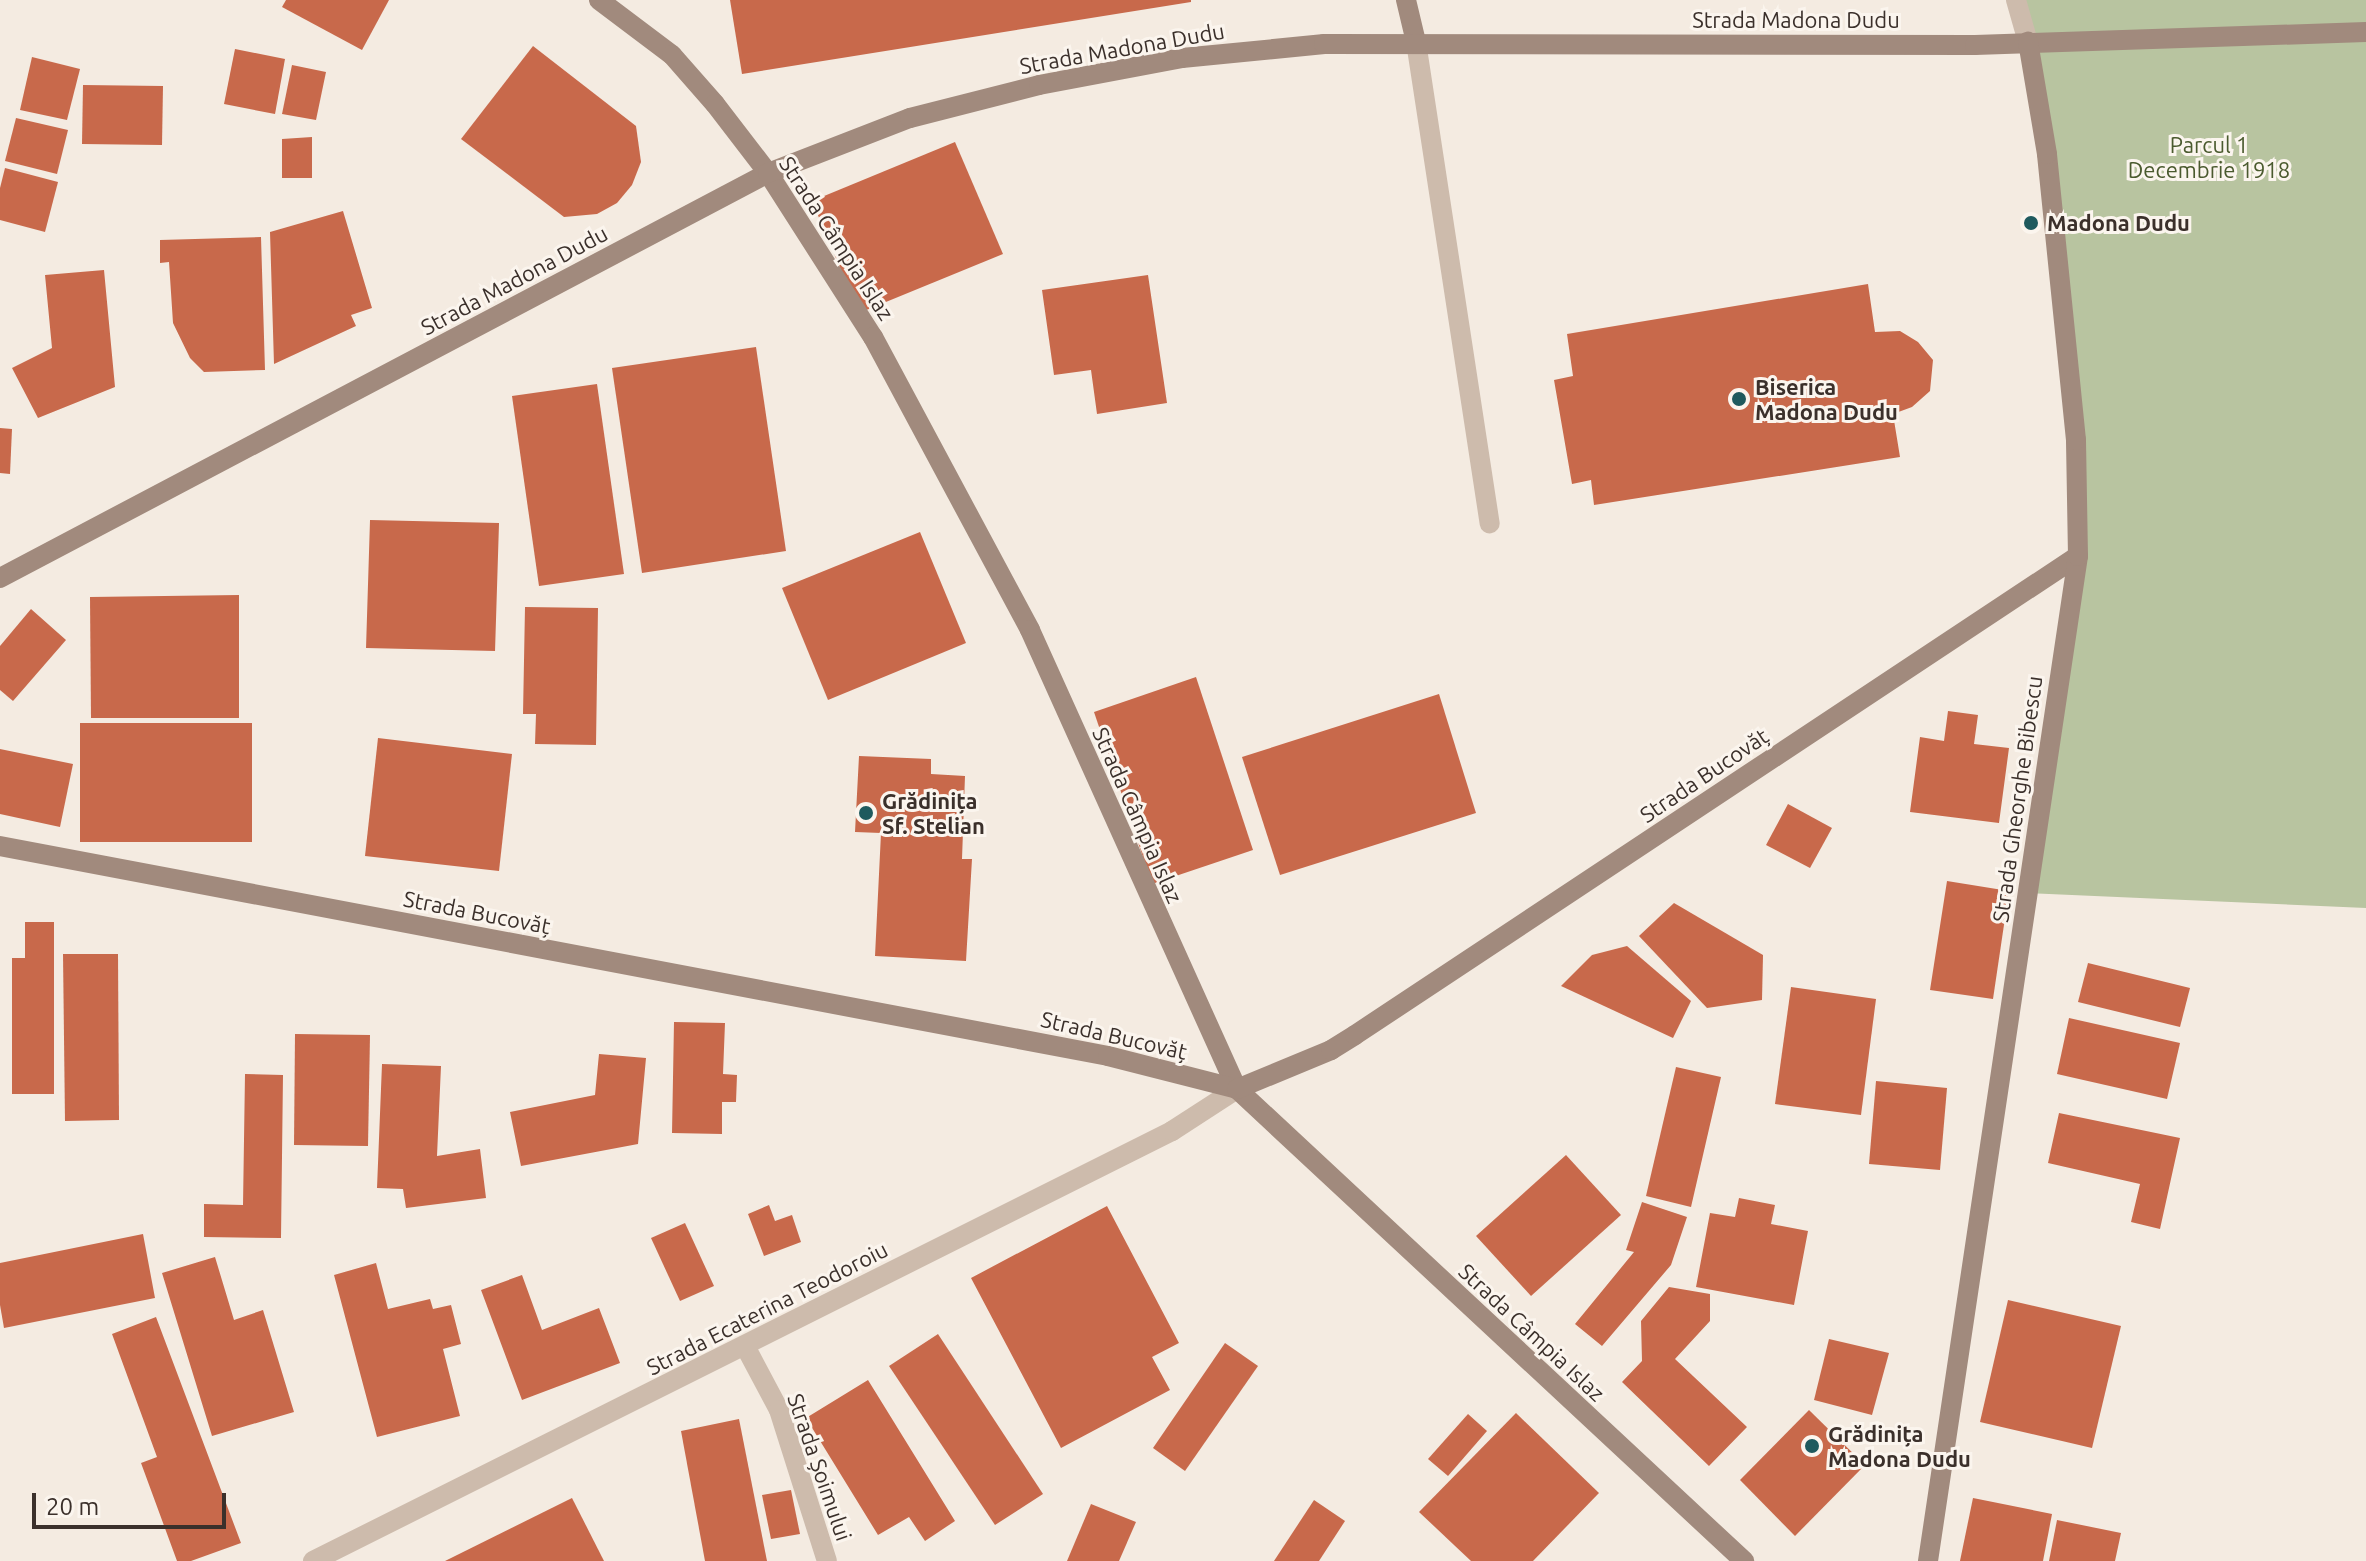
<!DOCTYPE html>
<meta charset="utf-8">
<style>
body{margin:0}
#map{position:relative;width:2366px;height:1561px;overflow:hidden;background:#f4ebe1;font-family:Ubuntu,sans-serif}
div>[style]{position:absolute}
.green>*{inset:0;background:#b8c4a0}
.building>*{inset:0;background:#c8694b}
.lane>*{height:20px;margin:-10px;padding:0 10px;transform-origin:10px;border-radius:10px;background:#cdbbac}
.street>*{height:20px;margin:-10px;padding:0 10px;transform-origin:10px;border-radius:10px;background:#cdbbac}
.secondary>*{height:20px;margin:-10px;padding:0 10px;transform-origin:10px;border-radius:10px;background:#a18a7d}
.dots>*{width:22px;height:22px;translate:-50% -50%;box-sizing:border-box;border:4px solid #fbf5ee;border-radius:50%}
span{translate:-50% -50%;white-space:nowrap;text-align:center;line-height:1.15;-webkit-text-stroke:6px #fbf5ee;paint-order:stroke}
.street-label{font-size:22px;color:#3b302b}
.park-label{font-size:22px;color:#4a5a2e}
.poi-label{font-size:22px;color:#3b302b;font-weight:700}
.left{translate:0 -50%;text-align:left}
.scale{position:absolute;left:32px;top:1493px;width:194px;height:36px;box-sizing:border-box;border:4px solid #3b302b;border-top:0;padding-left:10px;font-size:24px;line-height:28px;white-space:nowrap;color:#3b302b;-webkit-text-stroke:6px #fbf5ee;paint-order:stroke}
</style>
<div id="map">
<div class="green">
<i style="clip-path:polygon(2016px 0,2366px 0,2366px 908px,2028px 893px,2082px 440px)"></i>
</div>
<div class="building">
<i style="clip-path:polygon(286px 0,389px 0,362px 50px,282px 7px)"></i>
<i style="clip-path:polygon(730px 0,1191px 0,1191px 2px,742px 74px)"></i>
<i style="clip-path:polygon(533px 46px,636px 126px,641px 162px,632px 185px,617px 203px,597px 214px,564px 217px,461px 139px)"></i>
<i style="clip-path:polygon(235px 49px,285px 59px,275px 114px,224px 104px)"></i>
<i style="clip-path:polygon(32px 57px,80px 69px,67px 120px,20px 110px)"></i>
<i style="clip-path:polygon(292px 65px,326px 72px,316px 120px,282px 114px)"></i>
<i style="clip-path:polygon(83px 85px,163px 86px,162px 145px,82px 144px)"></i>
<i style="clip-path:polygon(16px 118px,68px 130px,57px 174px,5px 161px)"></i>
<i style="clip-path:polygon(312px 137px,312px 178px,282px 178px,282px 139px)"></i>
<i style="clip-path:polygon(955px 142px,1003px 254px,859px 313px,812px 201px)"></i>
<i style="clip-path:polygon(5px 168px,58px 182px,45px 232px,0 220px,0 188px)"></i>
<i style="clip-path:polygon(343px 211px,372px 308px,351px 315px,356px 326px,274px 364px,270px 232px)"></i>
<i style="clip-path:polygon(261px 237px,265px 370px,204px 372px,190px 358px,173px 323px,169px 262px,160px 263px,160px 240px)"></i>
<i style="clip-path:polygon(104px 270px,115px 387px,38px 418px,12px 368px,52px 348px,45px 275px)"></i>
<i style="clip-path:polygon(1148px 275px,1167px 403px,1097px 414px,1091px 370px,1054px 375px,1042px 290px)"></i>
<i style="clip-path:polygon(1868px 284px,1875px 332px,1900px 331px,1918px 342px,1933px 360px,1930px 391px,1912px 407px,1893px 414px,1900px 457px,1594px 505px,1591px 480px,1572px 484px,1554px 380px,1573px 376px,1567px 334px)"></i>
<i style="clip-path:polygon(756px 347px,786px 551px,642px 573px,612px 368px)"></i>
<i style="clip-path:polygon(597px 384px,624px 574px,539px 586px,512px 396px)"></i>
<i style="clip-path:polygon(0 428px,12px 429px,10px 474px,0 473px)"></i>
<i style="clip-path:polygon(370px 520px,499px 523px,495px 651px,366px 648px)"></i>
<i style="clip-path:polygon(920px 532px,966px 643px,828px 700px,782px 588px)"></i>
<i style="clip-path:polygon(239px 595px,239px 718px,91px 718px,90px 597px)"></i>
<i style="clip-path:polygon(525px 607px,598px 608px,596px 745px,535px 744px,536px 714px,523px 714px)"></i>
<i style="clip-path:polygon(31px 609px,66px 640px,13px 701px,0 690px,0 646px)"></i>
<i style="clip-path:polygon(1196px 677px,1253px 850px,1152px 884px,1094px 712px)"></i>
<i style="clip-path:polygon(1439px 694px,1476px 813px,1280px 875px,1242px 757px)"></i>
<i style="clip-path:polygon(1948px 711px,1978px 715px,1974px 744px,2009px 748px,1999px 823px,1910px 812px,1920px 737px,1944px 741px)"></i>
<i style="clip-path:polygon(80px 723px,252px 723px,252px 842px,80px 842px)"></i>
<i style="clip-path:polygon(378px 738px,512px 754px,499px 871px,365px 856px)"></i>
<i style="clip-path:polygon(0 749px,73px 764px,60px 827px,0 814px)"></i>
<i style="clip-path:polygon(859px 756px,931px 759px,931px 774px,965px 776px,962px 859px,972px 859px,966px 961px,875px 956px,881px 833px,855px 832px)"></i>
<i style="clip-path:polygon(1788px 804px,1832px 828px,1810px 868px,1766px 845px)"></i>
<i style="clip-path:polygon(1947px 881px,2009px 891px,1993px 999px,1930px 990px)"></i>
<i style="clip-path:polygon(1674px 903px,1763px 955px,1762px 1000px,1707px 1008px,1639px 936px)"></i>
<i style="clip-path:polygon(25px 922px,54px 922px,54px 1094px,12px 1094px,12px 958px,25px 958px)"></i>
<i style="clip-path:polygon(1627px 946px,1691px 1001px,1673px 1038px,1561px 986px,1592px 955px)"></i>
<i style="clip-path:polygon(63px 954px,118px 954px,119px 1120px,65px 1121px)"></i>
<i style="clip-path:polygon(2088px 963px,2190px 988px,2180px 1027px,2078px 1002px)"></i>
<i style="clip-path:polygon(1791px 987px,1876px 999px,1861px 1115px,1775px 1104px)"></i>
<i style="clip-path:polygon(2069px 1018px,2180px 1043px,2167px 1099px,2057px 1074px)"></i>
<i style="clip-path:polygon(674px 1022px,725px 1023px,723px 1074px,737px 1075px,736px 1102px,722px 1102px,722px 1134px,672px 1133px)"></i>
<i style="clip-path:polygon(295px 1034px,370px 1035px,368px 1146px,294px 1145px)"></i>
<i style="clip-path:polygon(599px 1054px,646px 1058px,638px 1144px,521px 1166px,510px 1112px,595px 1095px)"></i>
<i style="clip-path:polygon(382px 1064px,441px 1066px,437px 1156px,480px 1149px,486px 1198px,406px 1208px,403px 1189px,377px 1188px)"></i>
<i style="clip-path:polygon(1676px 1067px,1721px 1077px,1691px 1207px,1646px 1196px)"></i>
<i style="clip-path:polygon(245px 1074px,283px 1075px,281px 1238px,204px 1237px,204px 1204px,243px 1205px)"></i>
<i style="clip-path:polygon(1876px 1081px,1947px 1088px,1940px 1170px,1869px 1164px)"></i>
<i style="clip-path:polygon(2059px 1113px,2180px 1138px,2160px 1229px,2131px 1222px,2140px 1184px,2048px 1163px)"></i>
<i style="clip-path:polygon(1566px 1155px,1621px 1215px,1531px 1296px,1476px 1236px)"></i>
<i style="clip-path:polygon(1739px 1198px,1775px 1205px,1771px 1224px,1808px 1231px,1794px 1305px,1696px 1287px,1710px 1213px,1735px 1217px)"></i>
<i style="clip-path:polygon(1642px 1202px,1687px 1217px,1671px 1265px,1602px 1346px,1575px 1324px,1634px 1252px,1626px 1250px)"></i>
<i style="clip-path:polygon(769px 1205px,775px 1221px,792px 1215px,801px 1242px,764px 1256px,748px 1214px)"></i>
<i style="clip-path:polygon(1107px 1206px,1179px 1343px,1152px 1357px,1170px 1390px,1061px 1448px,971px 1278px)"></i>
<i style="clip-path:polygon(685px 1223px,714px 1286px,680px 1301px,651px 1238px)"></i>
<i style="clip-path:polygon(143px 1234px,155px 1298px,4px 1328px,0 1305px,0 1263px)"></i>
<i style="clip-path:polygon(215px 1257px,234px 1320px,263px 1310px,294px 1412px,212px 1436px,162px 1273px)"></i>
<i style="clip-path:polygon(376px 1263px,388px 1309px,430px 1299px,433px 1309px,451px 1305px,461px 1344px,443px 1349px,460px 1416px,377px 1437px,334px 1275px)"></i>
<i style="clip-path:polygon(522px 1275px,542px 1330px,599px 1308px,620px 1363px,522px 1400px,481px 1290px)"></i>
<i style="clip-path:polygon(1669px 1287px,1710px 1294px,1710px 1321px,1675px 1359px,1747px 1427px,1709px 1466px,1622px 1382px,1642px 1361px,1641px 1321px)"></i>
<i style="clip-path:polygon(2008px 1300px,2121px 1326px,2092px 1448px,1980px 1422px)"></i>
<i style="clip-path:polygon(156px 1317px,241px 1543px,191px 1561px,177px 1561px,141px 1463px,157px 1457px,112px 1334px)"></i>
<i style="clip-path:polygon(938px 1334px,1043px 1494px,995px 1525px,889px 1366px)"></i>
<i style="clip-path:polygon(1829px 1339px,1889px 1353px,1872px 1415px,1814px 1400px)"></i>
<i style="clip-path:polygon(1225px 1343px,1258px 1366px,1185px 1471px,1153px 1448px)"></i>
<i style="clip-path:polygon(868px 1380px,955px 1521px,925px 1541px,909px 1517px,878px 1535px,806px 1418px)"></i>
<i style="clip-path:polygon(1809px 1410px,1865px 1465px,1795px 1536px,1740px 1480px)"></i>
<i style="clip-path:polygon(1516px 1413px,1599px 1493px,1533px 1561px,1471px 1561px,1419px 1512px)"></i>
<i style="clip-path:polygon(1468px 1414px,1487px 1431px,1448px 1476px,1428px 1459px)"></i>
<i style="clip-path:polygon(739px 1419px,767px 1561px,705px 1561px,681px 1431px)"></i>
<i style="clip-path:polygon(791px 1490px,800px 1534px,771px 1539px,762px 1495px)"></i>
<i style="clip-path:polygon(572px 1498px,604px 1561px,445px 1561px)"></i>
<i style="clip-path:polygon(1973px 1498px,2052px 1514px,2043px 1561px,1960px 1561px)"></i>
<i style="clip-path:polygon(1314px 1500px,1345px 1521px,1319px 1561px,1274px 1561px)"></i>
<i style="clip-path:polygon(1091px 1504px,1136px 1522px,1119px 1561px,1067px 1561px)"></i>
<i style="clip-path:polygon(2057px 1520px,2121px 1533px,2115px 1561px,2049px 1561px)"></i>
</div>
<div class="lane">
<i style="left:1416px;top:42px;width:487px;rotate:81.3deg"></i>
</div>
<div class="street">
<i style="left:2016px;top:0;width:44px;rotate:74.1deg"></i>
<i style="left:745px;top:1346px;width:72px;rotate:62deg"></i>
<i style="left:779px;top:1410px;width:158px;rotate:72.4deg"></i>
<i style="left:313px;top:1561px;width:961px;rotate:-26.59deg"></i>
<i style="left:1172px;top:1131px;width:77px;rotate:-32.9deg"></i>
</div>
<div class="secondary">
<i style="left:599px;top:0;width:91px;rotate:37deg"></i>
<i style="left:672px;top:55px;width:65px;rotate:48.7deg"></i>
<i style="left:715px;top:104px;width:87px;rotate:52.5deg"></i>
<i style="left:768px;top:173px;width:195px;rotate:57.4deg"></i>
<i style="left:873px;top:337px;width:332px;rotate:61.8deg"></i>
<i style="left:1030px;top:630px;width:504px;rotate:65.73deg"></i>
<i style="left:1237px;top:1089px;width:693px;rotate:42.95deg"></i>
<i style="left:1406px;top:0;width:43px;rotate:76.6deg"></i>
<i style="left:0;top:578px;width:868px;rotate:-27.8deg"></i>
<i style="left:768px;top:173px;width:152px;rotate:-21.2deg"></i>
<i style="left:910px;top:118px;width:133px;rotate:-14.3deg"></i>
<i style="left:1039px;top:85px;width:146px;rotate:-10.7deg"></i>
<i style="left:1182px;top:58px;width:143px;rotate:-5.6deg"></i>
<i style="left:1324px;top:44px;width:651px;rotate:0.09deg"></i>
<i style="left:1975px;top:45px;width:391px;rotate:-1.9deg"></i>
<i style="left:0;top:846px;width:1128px;rotate:10.73deg"></i>
<i style="left:1108px;top:1056px;width:133px;rotate:14.3deg"></i>
<i style="left:1237px;top:1089px;width:102px;rotate:-22.5deg"></i>
<i style="left:1331px;top:1050px;width:28px;rotate:-32deg"></i>
<i style="left:1355px;top:1035px;width:867px;rotate:-33.53deg"></i>
<i style="left:1928px;top:1561px;width:1016px;rotate:-81.51deg"></i>
<i style="left:2078px;top:556px;width:116px;rotate:-91deg"></i>
<i style="left:2076px;top:440px;width:287px;rotate:-95.8deg"></i>
<i style="left:2047px;top:154px;width:114px;rotate:-99.6deg"></i>
</div>
<div class="dots">
<i style="left:2031px;top:223px;background:#1f5a5e"></i>
<i style="left:1739px;top:399px;background:#1f5a5e"></i>
<i style="left:866px;top:813px;background:#1f5a5e"></i>
<i style="left:1812px;top:1446px;background:#1f5a5e"></i>
</div>
<div class="street-label">
<span style="left:1796px;top:20px">Strada Madona Dudu</span>
<span style="left:1122px;top:48px;rotate:-10deg">Strada Madona Dudu</span>
<span style="left:837px;top:238px;rotate:57deg">Strada Câmpia Islaz</span>
<span style="left:514px;top:280px;rotate:-28deg">Strada Madona Dudu</span>
<span style="left:1704px;top:775px;rotate:-34deg">Strada Bucovăț</span>
<span style="left:2017px;top:799px;rotate:-82deg">Strada Gheorghe Bibescu</span>
<span style="left:1138px;top:815px;rotate:66deg">Strada Câmpia Islaz</span>
<span style="left:477px;top:912px;rotate:11deg">Strada Bucovăț</span>
<span style="left:1114px;top:1035px;rotate:13deg">Strada Bucovăț</span>
<span style="left:767px;top:1308px;rotate:-27deg">Strada Ecaterina Teodoroiu</span>
<span style="left:1532px;top:1332px;rotate:43deg">Strada Câmpia Islaz</span>
<span style="left:820px;top:1467px;rotate:71deg">Strada Șoimului</span>
</div>
<div class="park-label">
<span style="left:2209px;top:157px">Parcul 1<br>Decembrie 1918</span>
</div>
<div class="poi-label">
<span class="left" style="left:2047px;top:223px">Madona Dudu</span>
<span class="left" style="left:1755px;top:399px">Biserica<br>Madona Dudu</span>
<span class="left" style="left:882px;top:813px">Grădinița<br>Sf. Stelian</span>
<span class="left" style="left:1828px;top:1446px">Grădinița<br>Madona Dudu</span>
</div>
<div class="scale">20 m</div>
</div>
